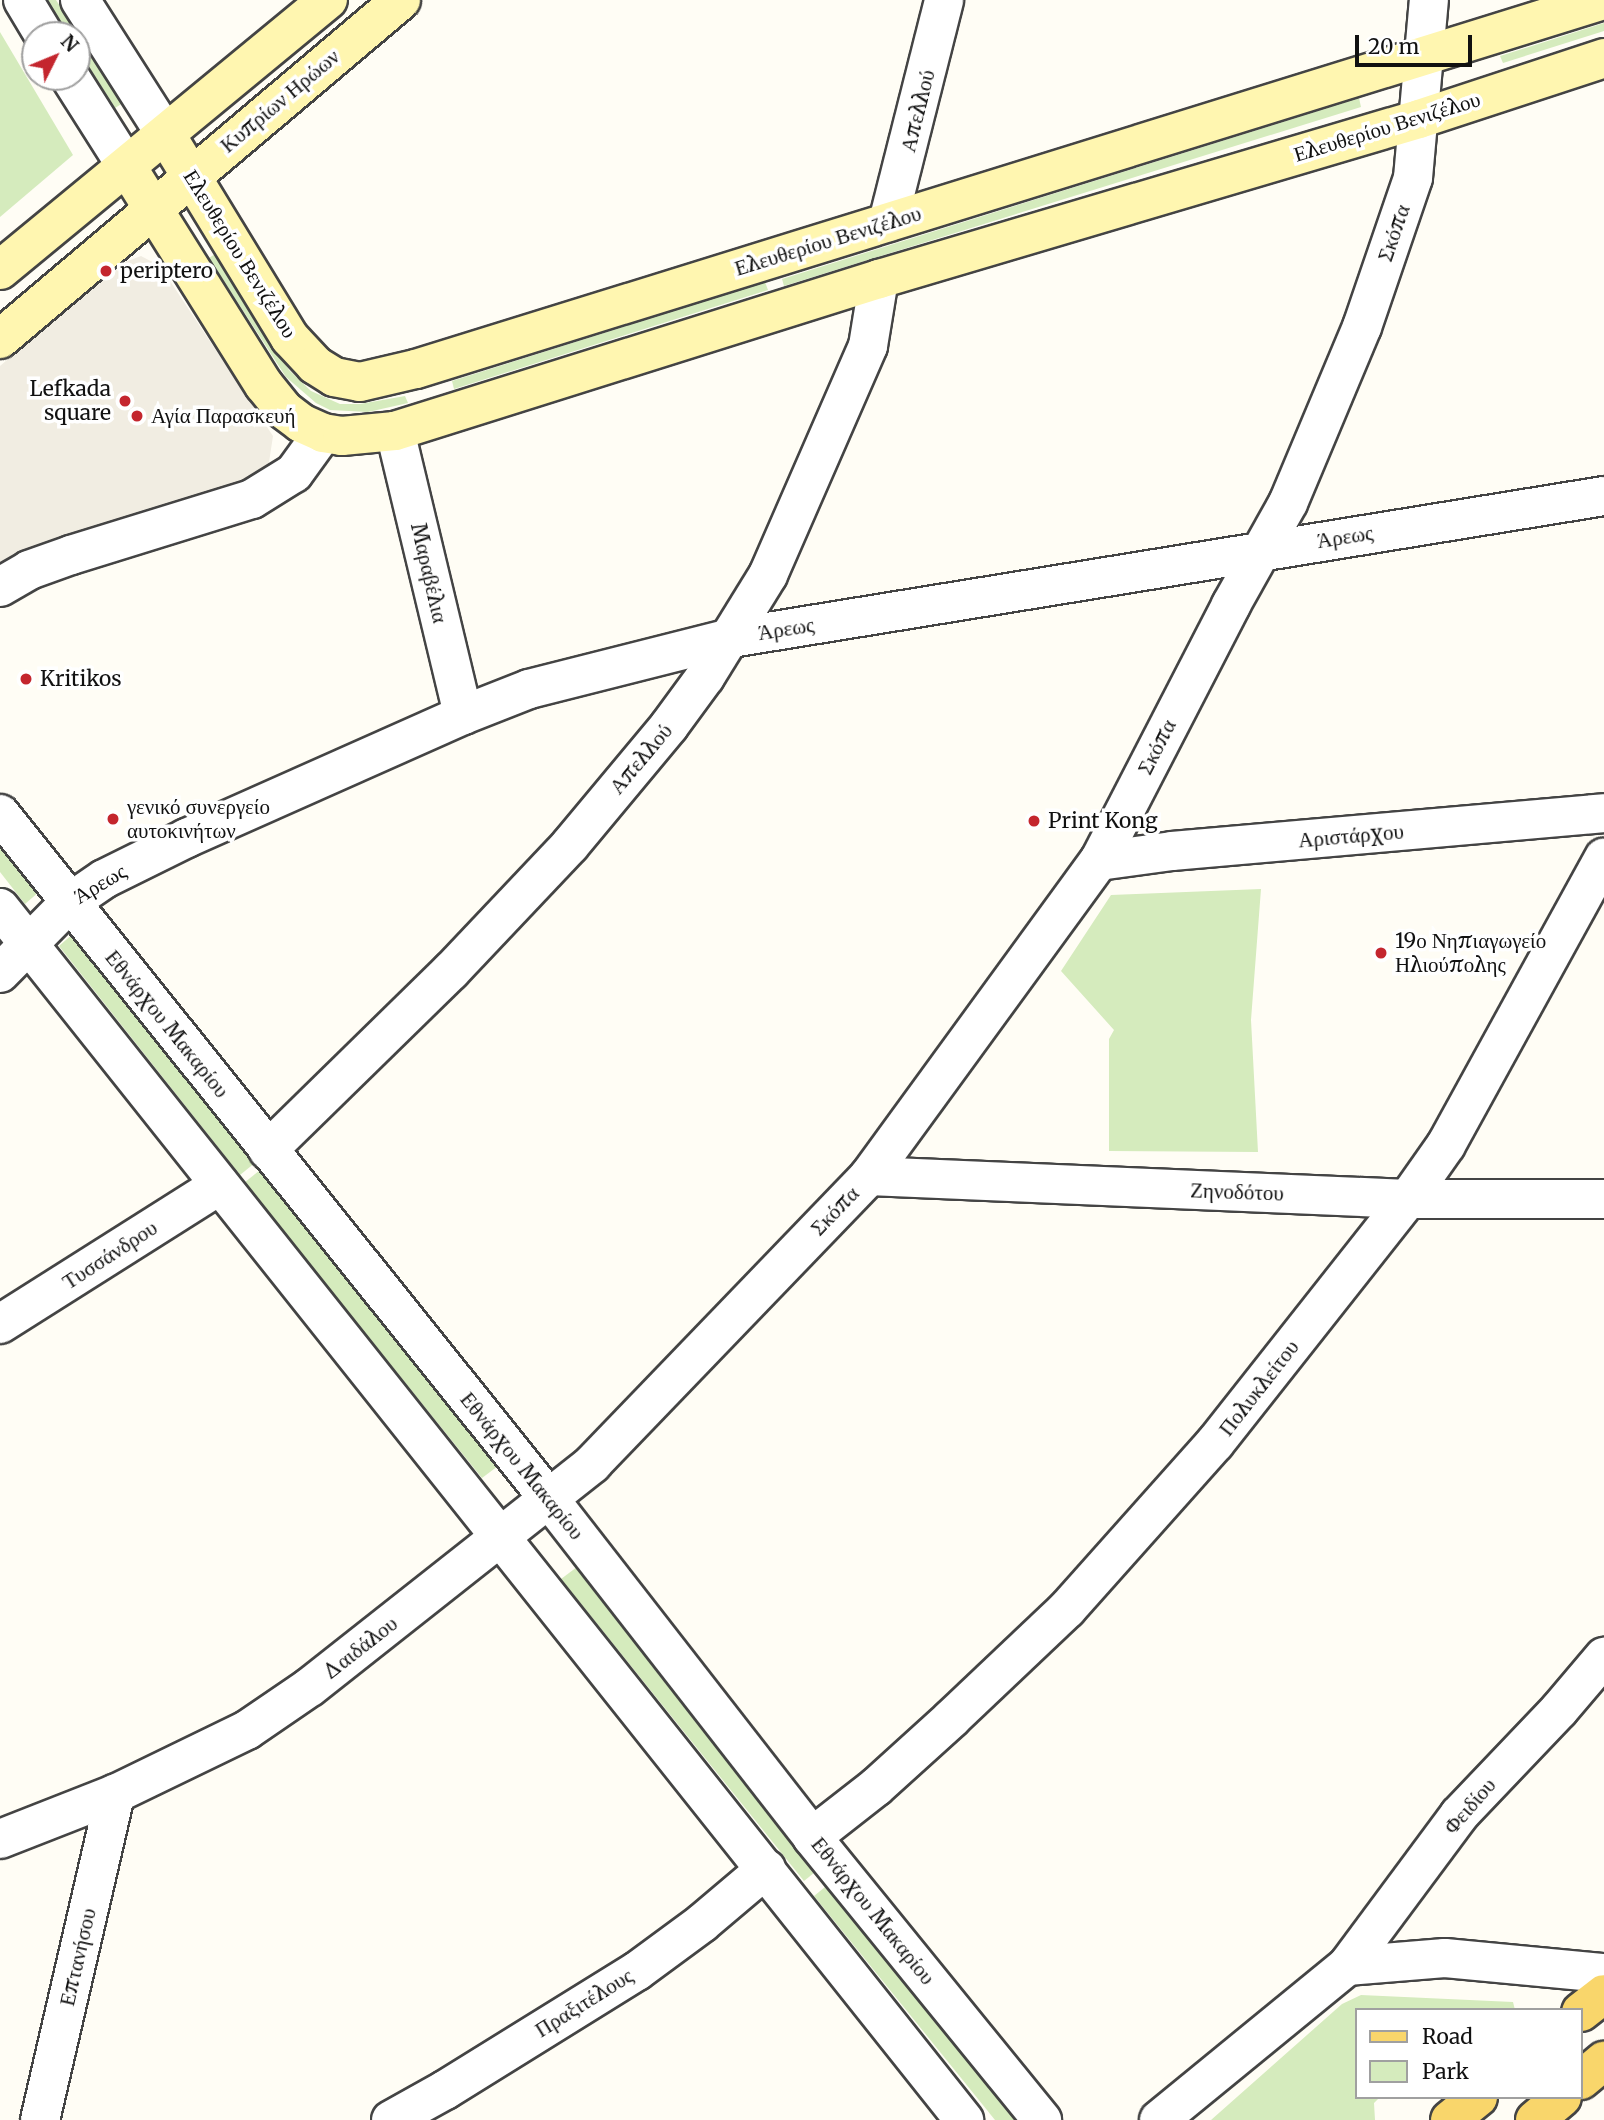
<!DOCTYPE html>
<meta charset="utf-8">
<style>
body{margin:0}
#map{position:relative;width:1604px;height:2120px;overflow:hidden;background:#fffdf5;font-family:Merriweather,serif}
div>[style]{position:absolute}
.green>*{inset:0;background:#d5ebbd}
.plaza>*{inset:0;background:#f1ede2}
.roads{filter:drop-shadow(2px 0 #444) drop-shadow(-2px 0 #444) drop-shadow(0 2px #444) drop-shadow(0 -2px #444)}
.minor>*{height:38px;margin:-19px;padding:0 19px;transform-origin:19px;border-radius:19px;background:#fff}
.tertiary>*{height:38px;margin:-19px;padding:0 19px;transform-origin:19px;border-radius:19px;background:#fff}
.secondary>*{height:38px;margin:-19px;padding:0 19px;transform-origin:19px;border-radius:19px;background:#fff6b0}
.primary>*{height:38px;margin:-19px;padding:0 19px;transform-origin:19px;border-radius:19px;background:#f9d66b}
.dots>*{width:19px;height:19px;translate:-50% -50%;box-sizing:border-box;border:4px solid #fff;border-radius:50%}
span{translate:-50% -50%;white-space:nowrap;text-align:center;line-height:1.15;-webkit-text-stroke:7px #fff;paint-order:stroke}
.street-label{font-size:21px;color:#111}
.poi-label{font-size:21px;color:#111}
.left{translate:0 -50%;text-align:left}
.right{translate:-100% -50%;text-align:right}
.legend{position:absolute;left:1355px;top:2008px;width:228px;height:91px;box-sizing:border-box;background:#fff;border:2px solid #a0a0a0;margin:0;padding:9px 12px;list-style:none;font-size:21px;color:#111}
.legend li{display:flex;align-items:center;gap:14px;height:35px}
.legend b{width:35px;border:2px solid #a0a0a0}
.north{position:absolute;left:21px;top:21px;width:70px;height:70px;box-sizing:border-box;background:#fff;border:2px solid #a0a0a0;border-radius:50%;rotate:47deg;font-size:19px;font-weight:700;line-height:28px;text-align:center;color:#111}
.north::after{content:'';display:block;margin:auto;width:24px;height:32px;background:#c4262e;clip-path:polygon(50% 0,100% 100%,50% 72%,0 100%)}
.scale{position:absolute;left:1355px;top:35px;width:117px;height:32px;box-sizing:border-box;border:4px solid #111;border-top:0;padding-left:9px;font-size:21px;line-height:24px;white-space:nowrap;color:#111;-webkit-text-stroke:5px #fff;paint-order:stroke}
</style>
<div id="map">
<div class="green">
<i style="clip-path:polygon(46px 0,56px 0,123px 103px,115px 108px,77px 48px,77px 35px,68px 35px)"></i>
<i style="clip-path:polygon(1604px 23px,1604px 31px,1503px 63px,1500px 56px)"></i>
<i style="clip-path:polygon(0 32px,73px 155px,0 217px)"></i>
<i style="clip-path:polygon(1359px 98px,1361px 107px,784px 286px,782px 279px)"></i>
<i style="clip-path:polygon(215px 254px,289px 370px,311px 391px,340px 404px,360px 404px,405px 396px,408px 403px,368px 412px,330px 410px,316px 403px,286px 377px,273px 357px,209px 258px)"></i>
<i style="clip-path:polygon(765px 282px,768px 290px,454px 389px,452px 381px)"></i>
<i style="clip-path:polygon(0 841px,40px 891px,25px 904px,0 872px)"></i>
<i style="clip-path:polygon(1261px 889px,1251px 1020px,1258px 1152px,1109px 1151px,1109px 1039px,1114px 1030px,1061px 971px,1111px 895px)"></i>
<i style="clip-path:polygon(74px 933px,256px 1162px,240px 1175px,59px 946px)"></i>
<i style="clip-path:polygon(260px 1170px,498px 1466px,482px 1478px,244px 1183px)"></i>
<i style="clip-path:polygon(577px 1567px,820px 1868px,804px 1881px,561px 1579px)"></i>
<i style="clip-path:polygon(830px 1883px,1021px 2120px,995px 2120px,814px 1896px)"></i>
<i style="clip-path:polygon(1361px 1995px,1513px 2002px,1515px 2010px,1357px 2010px,1357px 2097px,1380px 2097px,1374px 2103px,1375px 2120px,1211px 2120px,1342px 2004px)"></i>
</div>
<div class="plaza">
<i style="clip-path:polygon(141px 256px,160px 266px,273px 436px,268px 469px,247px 489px,0 571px,0 366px,120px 264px)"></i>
</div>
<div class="roads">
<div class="minor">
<i style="left:23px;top:0;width:41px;rotate:59deg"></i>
<i style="left:80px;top:0;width:160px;rotate:57.5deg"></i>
<i style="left:70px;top:77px;width:107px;rotate:57.7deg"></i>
<i style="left:888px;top:222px;width:229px;rotate:-75.8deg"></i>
<i style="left:395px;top:431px;width:292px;rotate:76.5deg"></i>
<i style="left:0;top:587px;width:34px;rotate:-30deg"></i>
<i style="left:29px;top:570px;width:45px;rotate:-19.7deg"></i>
<i style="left:71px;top:555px;width:189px;rotate:-17.2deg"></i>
<i style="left:252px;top:499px;width:49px;rotate:-31.8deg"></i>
<i style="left:294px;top:473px;width:49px;rotate:-54.1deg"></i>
<i style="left:1099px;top:861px;width:74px;rotate:-7.8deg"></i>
<i style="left:1172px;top:851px;width:434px;rotate:-5deg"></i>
<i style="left:0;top:973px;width:98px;rotate:-45.4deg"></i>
<i style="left:69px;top:903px;width:42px;rotate:-34.4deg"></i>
<i style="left:104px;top:879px;width:93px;rotate:-26.3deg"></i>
<i style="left:187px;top:838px;width:302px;rotate:-24deg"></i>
<i style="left:463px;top:715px;width:71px;rotate:-21.5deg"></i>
<i style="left:529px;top:689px;width:208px;rotate:-14.2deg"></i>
<i style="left:731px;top:638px;width:884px;rotate:-9.24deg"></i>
<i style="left:268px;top:1150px;width:256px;rotate:-44.4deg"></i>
<i style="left:451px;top:971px;width:173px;rotate:-46.6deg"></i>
<i style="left:570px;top:845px;width:155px;rotate:-50.2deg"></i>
<i style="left:669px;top:726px;width:61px;rotate:-53.7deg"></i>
<i style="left:705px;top:677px;width:120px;rotate:-58.3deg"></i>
<i style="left:768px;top:575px;width:250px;rotate:-66.4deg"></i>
<i style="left:868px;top:346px;width:68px;rotate:-80.7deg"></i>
<i style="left:869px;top:1176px;width:539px;rotate:2.44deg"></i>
<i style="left:1408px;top:1199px;width:196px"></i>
<i style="left:0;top:1324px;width:260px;rotate:-32.3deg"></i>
<i style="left:812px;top:1837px;width:81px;rotate:-38deg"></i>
<i style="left:876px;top:1787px;width:103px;rotate:-42.2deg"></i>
<i style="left:952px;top:1718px;width:158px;rotate:-43.5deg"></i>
<i style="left:1067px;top:1609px;width:222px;rotate:-48.3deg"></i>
<i style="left:1215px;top:1443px;width:311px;rotate:-51.7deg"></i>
<i style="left:1408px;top:1199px;width:66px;rotate:-54.9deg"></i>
<i style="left:1446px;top:1145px;width:328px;rotate:-61.2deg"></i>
<i style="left:0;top:1839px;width:123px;rotate:-21.4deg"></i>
<i style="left:115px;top:1794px;width:147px;rotate:-25.9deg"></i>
<i style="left:247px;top:1730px;width:76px;rotate:-34.3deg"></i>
<i style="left:310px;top:1687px;width:360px;rotate:-38.3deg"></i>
<i style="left:592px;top:1464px;width:400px;rotate:-46.1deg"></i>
<i style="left:869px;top:1176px;width:390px;rotate:-53.9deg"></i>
<i style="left:1099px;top:861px;width:288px;rotate:-62.7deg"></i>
<i style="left:1231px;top:605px;width:117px;rotate:-60.8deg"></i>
<i style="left:1288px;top:503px;width:191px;rotate:-67.2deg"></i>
<i style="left:1362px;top:327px;width:157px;rotate:-71.1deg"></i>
<i style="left:1413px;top:178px;width:179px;rotate:-84.9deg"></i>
<i style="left:1347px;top:1966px;width:98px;rotate:-4.7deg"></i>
<i style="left:1445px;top:1958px;width:160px;rotate:5.4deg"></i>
<i style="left:40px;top:2120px;width:335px;rotate:-77deg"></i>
<i style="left:391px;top:2120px;width:62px;rotate:-29.1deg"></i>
<i style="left:445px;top:2090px;width:226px;rotate:-31.8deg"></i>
<i style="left:637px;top:1971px;width:81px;rotate:-36.4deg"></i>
<i style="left:702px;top:1923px;width:84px;rotate:-40.2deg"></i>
<i style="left:1159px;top:2120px;width:243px;rotate:-39.3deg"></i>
<i style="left:1347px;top:1966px;width:188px;rotate:-53.4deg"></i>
<i style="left:1459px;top:1815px;width:145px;rotate:-46.4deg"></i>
<i style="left:1559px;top:1710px;width:70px;rotate:-49.7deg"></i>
</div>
<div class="tertiary">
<i style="left:0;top:814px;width:879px;rotate:51.28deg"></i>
<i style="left:550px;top:1500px;width:427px;rotate:52.1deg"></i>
<i style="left:812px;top:1837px;width:365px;rotate:50.9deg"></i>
<i style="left:0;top:908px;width:1549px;rotate:51.5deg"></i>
</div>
<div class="secondary">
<i style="left:166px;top:135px;width:238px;rotate:58.6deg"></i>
<i style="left:290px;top:338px;width:37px;rotate:47deg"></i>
<i style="left:315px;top:365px;width:22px;rotate:32deg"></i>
<i style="left:334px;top:377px;width:26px;rotate:11deg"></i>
<i style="left:360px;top:382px;width:57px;rotate:-13.1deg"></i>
<i style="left:416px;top:369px;width:1244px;rotate:-17.26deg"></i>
<i style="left:127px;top:167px;width:257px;rotate:57.9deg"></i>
<i style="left:264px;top:385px;width:32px;rotate:51deg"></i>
<i style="left:284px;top:410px;width:21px;rotate:37deg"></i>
<i style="left:301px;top:423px;width:24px;rotate:24deg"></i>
<i style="left:323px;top:433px;width:19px;rotate:9deg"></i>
<i style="left:342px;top:436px;width:53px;rotate:-5.4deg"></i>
<i style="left:395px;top:431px;width:507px;rotate:-17.43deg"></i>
<i style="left:879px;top:279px;width:563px;rotate:-16.5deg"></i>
<i style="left:1419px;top:119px;width:195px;rotate:-18.2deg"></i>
<i style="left:0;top:270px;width:425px;rotate:-39.5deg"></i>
<i style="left:0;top:339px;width:525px;rotate:-40.21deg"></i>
</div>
<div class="primary">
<i style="left:1581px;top:2012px;width:29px;rotate:-38deg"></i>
<i style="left:1581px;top:2080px;width:30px;rotate:-40deg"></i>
<i style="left:1450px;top:2120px;width:36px;rotate:-39deg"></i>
<i style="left:1535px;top:2120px;width:35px;rotate:-40deg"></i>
</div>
</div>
<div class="dots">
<i style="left:106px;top:271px;background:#c4262e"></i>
<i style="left:125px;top:401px;background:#c4262e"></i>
<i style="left:137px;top:416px;background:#c4262e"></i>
<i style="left:26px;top:679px;background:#c4262e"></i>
<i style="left:113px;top:819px;background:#c4262e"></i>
<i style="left:1034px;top:821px;background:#c4262e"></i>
<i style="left:1381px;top:953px;background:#c4262e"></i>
</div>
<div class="street-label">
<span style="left:280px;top:101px;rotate:-40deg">Κυπρίων Ηρώων</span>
<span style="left:918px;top:111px;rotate:-76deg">Απελλού</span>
<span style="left:1387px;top:127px;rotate:-17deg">Ελευθερίου Βενιζέλου</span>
<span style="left:1394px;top:233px;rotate:-71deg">Σκόπα</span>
<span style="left:828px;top:241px;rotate:-17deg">Ελευθερίου Βενιζέλου</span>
<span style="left:240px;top:254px;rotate:58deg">Ελευθερίου Βενιζέλου</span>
<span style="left:1345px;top:537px;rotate:-9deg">Άρεως</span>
<span style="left:429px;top:573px;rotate:77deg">Μαραβέλια</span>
<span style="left:786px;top:629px;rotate:-9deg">Άρεως</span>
<span style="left:1157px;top:747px;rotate:-63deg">Σκόπα</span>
<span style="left:641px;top:759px;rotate:-50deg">Απελλού</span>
<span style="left:1351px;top:836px;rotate:-5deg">Αριστάρχου</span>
<span style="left:100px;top:884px;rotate:-31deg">Άρεως</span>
<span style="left:167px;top:1024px;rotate:51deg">Εθνάρχου Μακαρίου</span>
<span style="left:1237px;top:1192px;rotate:2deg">Ζηνοδότου</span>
<span style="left:835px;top:1211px;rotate:-46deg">Σκόπα</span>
<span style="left:110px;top:1255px;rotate:-33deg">Τυσσάνδρου</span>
<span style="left:1259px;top:1388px;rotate:-52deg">Πολυκλείτου</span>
<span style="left:522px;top:1466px;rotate:51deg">Εθνάρχου Μακαρίου</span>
<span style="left:360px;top:1648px;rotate:-38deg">Δαιδάλου</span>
<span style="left:1470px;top:1806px;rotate:-49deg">Φειδίου</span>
<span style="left:873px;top:1911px;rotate:51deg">Εθνάρχου Μακαρίου</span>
<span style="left:78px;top:1957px;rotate:-77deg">Επτανήσου</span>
<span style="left:584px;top:2003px;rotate:-32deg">Πραξιτέλους</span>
</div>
<div class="poi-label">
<span class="left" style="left:120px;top:271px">periptero</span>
<span class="right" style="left:111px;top:401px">Lefkada<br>square</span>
<span class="left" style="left:151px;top:416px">Αγία Παρασκευή</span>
<span class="left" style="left:40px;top:679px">Kritikos</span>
<span class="left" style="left:127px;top:819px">γενικό συνεργείο<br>αυτοκινήτων</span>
<span class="left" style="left:1048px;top:821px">Print Kong</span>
<span class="left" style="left:1395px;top:953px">19ο Νηπιαγωγείο<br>Ηλιούπολης</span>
</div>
<ul class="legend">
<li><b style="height:9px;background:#f9d66b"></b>Road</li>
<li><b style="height:19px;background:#d5ebbd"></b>Park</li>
</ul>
<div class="north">N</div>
<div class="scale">20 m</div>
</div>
